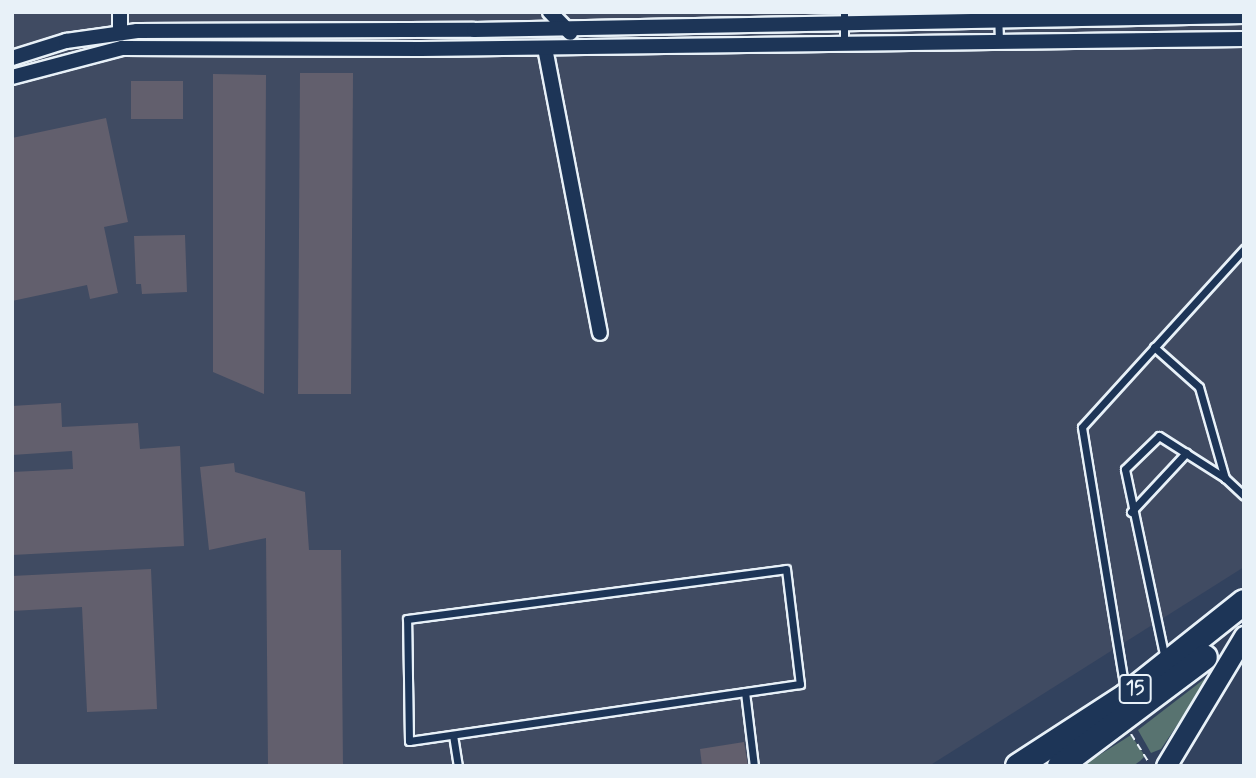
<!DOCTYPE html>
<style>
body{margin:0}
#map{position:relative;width:1256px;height:778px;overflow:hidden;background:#32425e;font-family:Mynerve,sans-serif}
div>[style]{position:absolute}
.built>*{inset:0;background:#404b62}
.green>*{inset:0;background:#587370}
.building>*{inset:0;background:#625f6d}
.path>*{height:2px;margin-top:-1px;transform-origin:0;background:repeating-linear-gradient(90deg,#e8f1f8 0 7px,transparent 0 12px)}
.roads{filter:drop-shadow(2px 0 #e8f1f8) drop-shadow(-2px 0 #e8f1f8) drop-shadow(0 2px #e8f1f8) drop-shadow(0 -2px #e8f1f8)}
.lane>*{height:7px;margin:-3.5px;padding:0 3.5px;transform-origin:3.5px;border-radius:3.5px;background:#1d3557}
.street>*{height:14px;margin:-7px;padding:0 7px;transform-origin:7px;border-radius:7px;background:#1d3557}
.secondary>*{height:19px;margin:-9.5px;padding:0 9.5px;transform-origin:9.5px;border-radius:9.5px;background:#1d3557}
.highway>*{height:24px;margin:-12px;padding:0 12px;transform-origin:12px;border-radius:12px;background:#1d3557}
span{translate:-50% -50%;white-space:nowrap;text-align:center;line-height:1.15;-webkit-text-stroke:6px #1d3557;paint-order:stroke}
.shield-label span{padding:2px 5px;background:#1d3557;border:2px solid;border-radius:5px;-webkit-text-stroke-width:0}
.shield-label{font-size:19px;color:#e8f1f8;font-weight:700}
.frame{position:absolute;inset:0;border:14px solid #e8f1f8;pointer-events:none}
</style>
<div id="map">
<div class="built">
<i style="clip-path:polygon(12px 12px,1244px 12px,1244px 567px,929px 766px,12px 766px)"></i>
</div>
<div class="green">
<i style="clip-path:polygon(1212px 673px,1161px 749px,1151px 753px,1138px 730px)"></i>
<i style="clip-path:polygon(1131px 735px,1145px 756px,1140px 761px,1133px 766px,1082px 766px)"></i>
</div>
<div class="building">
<i style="clip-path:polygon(300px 73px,353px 73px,351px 394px,298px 394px)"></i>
<i style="clip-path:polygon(213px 74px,266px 75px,264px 394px,213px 372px)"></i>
<i style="clip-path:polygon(131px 81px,183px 81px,183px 119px,131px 119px)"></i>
<i style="clip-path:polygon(106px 118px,128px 222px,104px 227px,118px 293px,90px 299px,87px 285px,12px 301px,12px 138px)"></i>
<i style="clip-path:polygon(185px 235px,187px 292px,142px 294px,141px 284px,136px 284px,134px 236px)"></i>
<i style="clip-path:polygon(61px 403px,62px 427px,138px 423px,140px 449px,180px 446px,184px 546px,12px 555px,12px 472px,73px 469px,72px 451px,12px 455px,12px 406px)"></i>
<i style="clip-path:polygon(234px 463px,235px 472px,305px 492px,309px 550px,341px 550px,343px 766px,268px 766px,266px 538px,209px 550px,200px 467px)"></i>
<i style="clip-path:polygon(151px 569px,157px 709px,87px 712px,82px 607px,12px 611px,12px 576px)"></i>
<i style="clip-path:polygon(744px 742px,748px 766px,702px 766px,700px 749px)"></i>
</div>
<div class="path">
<i style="left:1131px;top:734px;width:36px;rotate:58deg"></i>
</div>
<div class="roads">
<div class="lane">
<i style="left:844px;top:12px;width:32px;rotate:90deg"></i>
<i style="left:998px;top:12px;width:30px;rotate:88deg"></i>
<i style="left:1154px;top:347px;width:60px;rotate:41.6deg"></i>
<i style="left:1199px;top:387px;width:95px;rotate:74.1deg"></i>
<i style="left:1225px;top:478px;width:26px;rotate:43deg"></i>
<i style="left:1131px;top:512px;width:81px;rotate:-47deg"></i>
<i style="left:786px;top:569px;width:116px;rotate:83.1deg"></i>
<i style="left:800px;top:684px;width:395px;rotate:171.7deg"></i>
<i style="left:409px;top:741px;width:122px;rotate:-90.9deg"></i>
<i style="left:407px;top:619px;width:382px;rotate:-7.5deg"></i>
<i style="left:1165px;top:659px;width:194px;rotate:-101.9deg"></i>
<i style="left:1125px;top:469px;width:47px;rotate:-44.1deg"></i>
<i style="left:1159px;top:436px;width:78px;rotate:32.5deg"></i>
<i style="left:1125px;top:690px;width:266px;rotate:-99.3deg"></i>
<i style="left:1082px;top:427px;width:241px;rotate:-47.7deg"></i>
<i style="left:745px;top:692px;width:75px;rotate:83.1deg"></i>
<i style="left:453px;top:735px;width:31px;rotate:81deg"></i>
</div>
<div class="street">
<i style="left:550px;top:12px;width:29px;rotate:46deg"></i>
<i style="left:120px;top:32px;width:20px;rotate:-90deg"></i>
<i style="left:545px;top:48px;width:290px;rotate:79.1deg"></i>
<i style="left:12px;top:58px;width:57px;rotate:-17.5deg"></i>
<i style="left:66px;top:41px;width:72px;rotate:-8deg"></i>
<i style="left:137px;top:31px;width:337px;rotate:-0.2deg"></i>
<i style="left:474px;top:30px;width:770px;rotate:-1.04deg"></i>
<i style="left:12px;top:77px;width:114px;rotate:-14.8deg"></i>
<i style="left:122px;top:48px;width:299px;rotate:0.2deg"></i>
<i style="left:421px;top:49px;width:823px;rotate:-0.7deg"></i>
</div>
<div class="secondary">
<i style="left:1166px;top:766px;width:152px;rotate:-59deg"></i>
</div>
<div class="highway">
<i style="left:1018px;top:766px;width:129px;rotate:-32.9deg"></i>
<i style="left:1126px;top:696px;width:151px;rotate:-38.5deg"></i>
<i style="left:1060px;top:766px;width:181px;rotate:-36.9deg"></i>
</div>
</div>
<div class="shield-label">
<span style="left:1135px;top:689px">15</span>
</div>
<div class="frame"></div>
</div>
